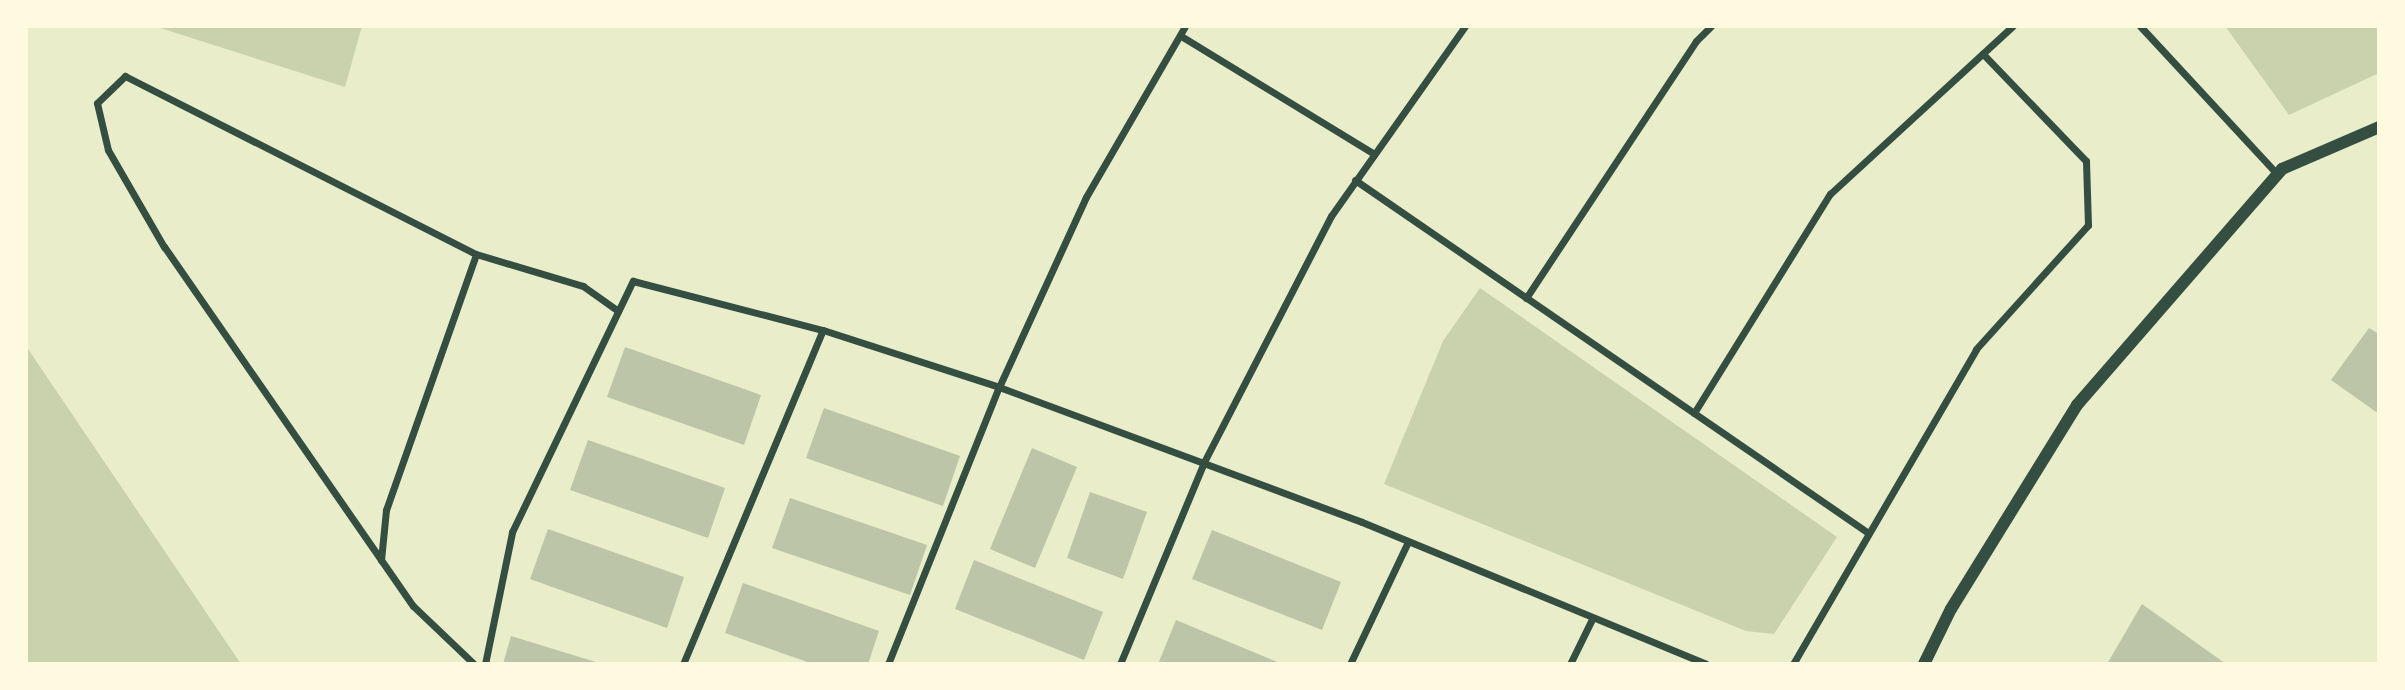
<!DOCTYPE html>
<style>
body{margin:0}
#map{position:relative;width:2405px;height:690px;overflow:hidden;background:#e9edc9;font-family:Poppins,sans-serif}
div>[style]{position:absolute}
.green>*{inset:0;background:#cad2ad}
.building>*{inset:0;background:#bcc5a7}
.minor>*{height:7px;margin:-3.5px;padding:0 3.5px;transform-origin:3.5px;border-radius:3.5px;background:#344e41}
.tertiary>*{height:12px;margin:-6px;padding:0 6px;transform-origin:6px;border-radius:6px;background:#344e41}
span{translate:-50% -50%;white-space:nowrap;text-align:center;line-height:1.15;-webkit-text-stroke:7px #fefae0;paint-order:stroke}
.frame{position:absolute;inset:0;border:28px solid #fefae0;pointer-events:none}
</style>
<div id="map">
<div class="green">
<i style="clip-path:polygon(154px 26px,362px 26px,345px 87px)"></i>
<i style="clip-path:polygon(2225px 26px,2379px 26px,2379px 73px,2289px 115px)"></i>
<i style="clip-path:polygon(1480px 288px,1837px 537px,1774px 634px,1746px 631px,1384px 484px,1443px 341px)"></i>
<i style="clip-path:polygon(26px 346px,241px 664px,26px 664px)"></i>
</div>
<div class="building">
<i style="clip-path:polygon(2369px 328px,2379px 334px,2379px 414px,2331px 380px)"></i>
<i style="clip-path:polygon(625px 347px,761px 395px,744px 445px,607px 397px)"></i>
<i style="clip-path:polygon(824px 408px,960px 456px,943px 506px,806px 458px)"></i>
<i style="clip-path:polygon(588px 440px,725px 488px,708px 538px,570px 490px)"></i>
<i style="clip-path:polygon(1032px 448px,1077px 467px,1035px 568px,990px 549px)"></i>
<i style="clip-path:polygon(1090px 492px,1147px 512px,1123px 579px,1067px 558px)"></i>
<i style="clip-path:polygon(790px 498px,927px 545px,910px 595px,772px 548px)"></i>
<i style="clip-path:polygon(548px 529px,684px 577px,667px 628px,530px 579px)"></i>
<i style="clip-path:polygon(1212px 530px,1341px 582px,1322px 630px,1192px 579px)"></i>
<i style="clip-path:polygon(974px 560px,1103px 612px,1084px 660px,955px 609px)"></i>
<i style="clip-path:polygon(743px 583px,879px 631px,868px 664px,813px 664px,725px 633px)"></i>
<i style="clip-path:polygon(2142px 604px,2226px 664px,2107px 664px)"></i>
<i style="clip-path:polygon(1176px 620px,1282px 664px,1158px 664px)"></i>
<i style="clip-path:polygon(511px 636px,599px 663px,599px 664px,503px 664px)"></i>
</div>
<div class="minor">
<i style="left:2140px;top:26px;width:203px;rotate:47.2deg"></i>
<i style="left:1181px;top:36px;width:226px;rotate:31.4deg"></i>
<i style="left:1355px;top:180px;width:621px;rotate:34.51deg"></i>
<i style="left:1526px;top:298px;width:308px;rotate:-56.5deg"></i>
<i style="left:1696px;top:41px;width:21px;rotate:-45deg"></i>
<i style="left:1694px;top:413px;width:258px;rotate:-58.2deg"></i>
<i style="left:1830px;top:194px;width:248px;rotate:-42.6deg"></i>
<i style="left:381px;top:560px;width:50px;rotate:-84.3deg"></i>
<i style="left:386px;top:510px;width:271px;rotate:-70.6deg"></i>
<i style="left:474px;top:664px;width:84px;rotate:-136.4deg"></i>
<i style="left:413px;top:606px;width:437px;rotate:-124.7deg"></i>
<i style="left:164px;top:247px;width:112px;rotate:-120deg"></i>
<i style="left:108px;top:150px;width:48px;rotate:-103.2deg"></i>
<i style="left:97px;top:103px;width:39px;rotate:-44deg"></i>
<i style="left:125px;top:76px;width:394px;rotate:26.9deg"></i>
<i style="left:476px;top:254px;width:112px;rotate:16.7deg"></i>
<i style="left:583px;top:286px;width:43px;rotate:35.5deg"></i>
<i style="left:485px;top:664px;width:135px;rotate:-78.4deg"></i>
<i style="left:512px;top:532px;width:279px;rotate:-64.3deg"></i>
<i style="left:633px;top:281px;width:196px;rotate:14.5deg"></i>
<i style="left:823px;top:330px;width:185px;rotate:17.9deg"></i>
<i style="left:999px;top:387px;width:387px;rotate:20.4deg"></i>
<i style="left:1362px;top:522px;width:372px;rotate:22.4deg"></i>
<i style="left:683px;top:664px;width:362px;rotate:-67.3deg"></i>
<i style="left:888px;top:664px;width:298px;rotate:-68.2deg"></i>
<i style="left:999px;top:387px;width:209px;rotate:-65.4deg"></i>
<i style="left:1086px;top:197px;width:198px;rotate:-59.9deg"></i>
<i style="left:1120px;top:664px;width:219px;rotate:-67.4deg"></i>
<i style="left:1204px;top:462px;width:277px;rotate:-62.7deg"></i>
<i style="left:1331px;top:216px;width:232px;rotate:-54.8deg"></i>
<i style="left:1350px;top:664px;width:133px;rotate:-64.6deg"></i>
<i style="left:1570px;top:664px;width:50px;rotate:-63.9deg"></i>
<i style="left:1793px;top:664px;width:364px;rotate:-59.8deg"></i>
<i style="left:1976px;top:349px;width:167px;rotate:-47.9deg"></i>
<i style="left:2088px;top:225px;width:64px;rotate:-91.8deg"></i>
<i style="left:2086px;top:161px;width:149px;rotate:-133.9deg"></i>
</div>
<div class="tertiary">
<i style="left:1924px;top:664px;width:61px;rotate:-63.9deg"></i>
<i style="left:1951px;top:609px;width:240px;rotate:-58.3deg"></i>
<i style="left:2077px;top:405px;width:313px;rotate:-49deg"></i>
<i style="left:2282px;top:169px;width:106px;rotate:-23.4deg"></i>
</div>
<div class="frame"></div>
</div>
